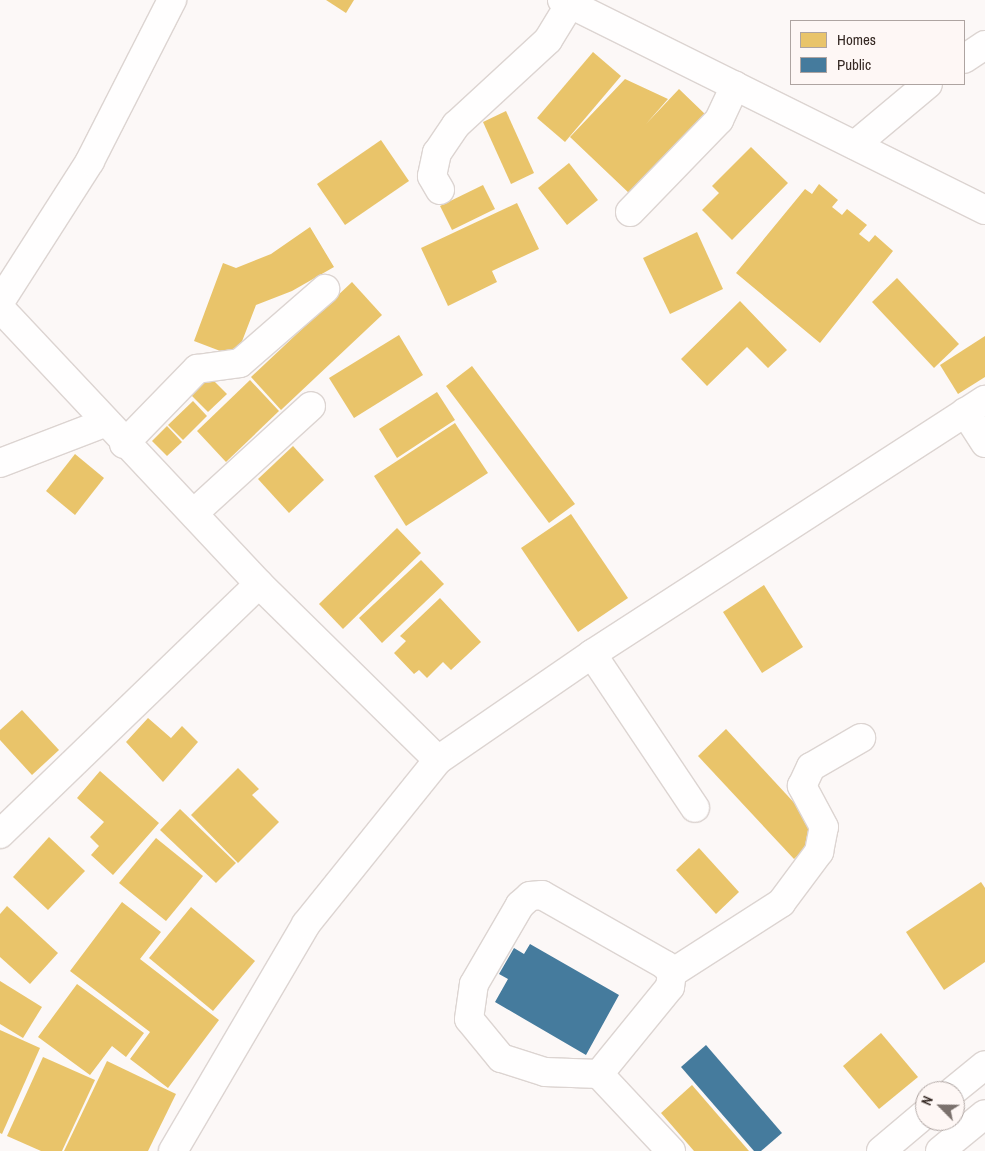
<!DOCTYPE html>
<style>
body{margin:0}
#map{position:relative;width:985px;height:1151px;overflow:hidden;background:#fcf8f7;font-family:"Archivo Narrow",sans-serif}
div>[style]{position:absolute}
.homes>*{inset:0;background:#e9c46a}
.public>*{inset:0;background:#457b9d}
.roads{filter:drop-shadow(1px 0 #dcd4d1) drop-shadow(-1px 0 #dcd4d1) drop-shadow(0 1px #dcd4d1) drop-shadow(0 -1px #dcd4d1)}
.minor>*{height:28px;margin:-14px;padding:0 14px;transform-origin:14px;border-radius:14px;background:#fffefe}
span{translate:-50% -50%;white-space:nowrap;text-align:center;line-height:1.15;-webkit-text-stroke:5px #fef7f5;paint-order:stroke}
.legend{position:absolute;left:790px;top:20px;width:175px;height:65px;box-sizing:border-box;background:#fef7f5;border:1px solid #aea4a1;margin:0;padding:6px 9px;list-style:none;font-size:15px;color:#352823}
.legend li{display:flex;align-items:center;gap:10px;height:25px}
.legend b{width:25px;border:1px solid #aea4a1}
.north{position:absolute;left:915px;top:1081px;width:50px;height:50px;box-sizing:border-box;background:#fef7f5;border:1px solid #aea4a1;border-radius:50%;rotate:293deg;font-size:14px;font-weight:700;line-height:20px;text-align:center;color:#352823}
.north::after{content:'';display:block;margin:auto;width:18px;height:22px;background:#7b716d;clip-path:polygon(50% 0,100% 100%,50% 72%,0 100%)}
</style>
<div id="map">
<div class="homes">
<i style="clip-path:polygon(326px 0,354px 0,346px 13px)"></i>
<i style="clip-path:polygon(593px 52px,621px 76px,565px 142px,537px 118px)"></i>
<i style="clip-path:polygon(625px 79px,668px 99px,646px 124px,679px 89px,706px 115px,631px 195px,570px 137px)"></i>
<i style="clip-path:polygon(506px 111px,534px 173px,511px 184px,483px 122px)"></i>
<i style="clip-path:polygon(381px 140px,409px 181px,345px 225px,317px 184px)"></i>
<i style="clip-path:polygon(751px 147px,788px 183px,732px 240px,702px 210px,719px 193px,712px 186px)"></i>
<i style="clip-path:polygon(569px 163px,598px 200px,567px 225px,538px 188px)"></i>
<i style="clip-path:polygon(819px 184px,838px 200px,832px 207px,842px 215px,847px 209px,867px 225px,859px 234px,869px 242px,875px 235px,893px 251px,820px 343px,736px 273px,805px 189px,812px 194px)"></i>
<i style="clip-path:polygon(483px 185px,495px 209px,452px 230px,440px 206px)"></i>
<i style="clip-path:polygon(517px 203px,539px 249px,492px 271px,497px 282px,448px 306px,421px 248px)"></i>
<i style="clip-path:polygon(310px 227px,334px 267px,292px 291px,256px 305px,236px 357px,194px 341px,223px 263px,236px 268px,271px 254px)"></i>
<i style="clip-path:polygon(697px 232px,723px 289px,670px 314px,643px 258px)"></i>
<i style="clip-path:polygon(897px 278px,959px 344px,934px 368px,872px 302px)"></i>
<i style="clip-path:polygon(352px 282px,382px 315px,281px 410px,251px 377px)"></i>
<i style="clip-path:polygon(740px 301px,787px 350px,768px 368px,747px 347px,707px 386px,681px 359px)"></i>
<i style="clip-path:polygon(399px 335px,423px 375px,354px 418px,329px 378px)"></i>
<i style="clip-path:polygon(985px 336px,985px 377px,958px 394px,940px 365px)"></i>
<i style="clip-path:polygon(472px 366px,575px 504px,549px 523px,446px 386px)"></i>
<i style="clip-path:polygon(210px 377px,227px 394px,208px 412px,191px 395px)"></i>
<i style="clip-path:polygon(250px 380px,279px 411px,226px 462px,197px 431px)"></i>
<i style="clip-path:polygon(437px 392px,455px 420px,397px 458px,379px 429px)"></i>
<i style="clip-path:polygon(193px 401px,207px 416px,183px 440px,168px 425px)"></i>
<i style="clip-path:polygon(455px 423px,488px 473px,406px 526px,374px 476px)"></i>
<i style="clip-path:polygon(167px 426px,182px 442px,167px 456px,152px 441px)"></i>
<i style="clip-path:polygon(293px 446px,324px 480px,289px 513px,258px 479px)"></i>
<i style="clip-path:polygon(75px 454px,104px 478px,75px 515px,46px 491px)"></i>
<i style="clip-path:polygon(571px 514px,628px 598px,578px 632px,521px 548px)"></i>
<i style="clip-path:polygon(397px 528px,421px 553px,343px 629px,319px 604px)"></i>
<i style="clip-path:polygon(421px 560px,444px 584px,382px 643px,359px 618px)"></i>
<i style="clip-path:polygon(764px 585px,803px 647px,762px 673px,723px 612px)"></i>
<i style="clip-path:polygon(440px 598px,481px 642px,451px 670px,443px 662px,427px 678px,419px 670px,414px 674px,394px 653px,406px 641px,400px 636px)"></i>
<i style="clip-path:polygon(22px 710px,59px 750px,32px 775px,0 740px,0 730px)"></i>
<i style="clip-path:polygon(148px 718px,171px 738px,182px 726px,198px 742px,163px 782px,126px 742px)"></i>
<i style="clip-path:polygon(726px 729px,822px 833px,794px 859px,698px 756px)"></i>
<i style="clip-path:polygon(238px 768px,259px 789px,252px 795px,279px 822px,238px 863px,191px 815px)"></i>
<i style="clip-path:polygon(100px 771px,159px 823px,113px 875px,91px 855px,99px 846px,90px 837px,104px 822px,77px 798px)"></i>
<i style="clip-path:polygon(180px 809px,236px 863px,216px 883px,160px 830px)"></i>
<i style="clip-path:polygon(49px 837px,85px 871px,48px 910px,13px 877px)"></i>
<i style="clip-path:polygon(156px 838px,203px 876px,166px 921px,119px 883px)"></i>
<i style="clip-path:polygon(699px 848px,739px 892px,716px 914px,676px 870px)"></i>
<i style="clip-path:polygon(981px 882px,985px 888px,985px 962px,944px 990px,906px 932px)"></i>
<i style="clip-path:polygon(122px 902px,161px 932px,140px 959px,219px 1020px,168px 1088px,130px 1059px,150px 1032px,70px 971px)"></i>
<i style="clip-path:polygon(7px 906px,58px 953px,30px 984px,0 957px,0 914px)"></i>
<i style="clip-path:polygon(191px 907px,255px 961px,213px 1011px,149px 958px)"></i>
<i style="clip-path:polygon(0 981px,42px 1007px,23px 1038px,0 1024px)"></i>
<i style="clip-path:polygon(77px 984px,144px 1033px,126px 1057px,112px 1046px,90px 1075px,38px 1037px)"></i>
<i style="clip-path:polygon(0 1030px,40px 1048px,2px 1134px,0 1133px)"></i>
<i style="clip-path:polygon(881px 1033px,918px 1077px,879px 1109px,843px 1066px)"></i>
<i style="clip-path:polygon(43px 1057px,95px 1080px,62px 1151px,41px 1151px,7px 1136px)"></i>
<i style="clip-path:polygon(107px 1061px,176px 1094px,148px 1151px,64px 1151px)"></i>
<i style="clip-path:polygon(692px 1085px,749px 1151px,694px 1151px,661px 1113px)"></i>
</div>
<div class="public">
<i style="clip-path:polygon(530px 944px,619px 995px,586px 1055px,495px 1002px,508px 979px,499px 974px,514px 948px,524px 954px)"></i>
<i style="clip-path:polygon(706px 1045px,782px 1133px,761px 1151px,754px 1151px,681px 1067px)"></i>
</div>
<div class="roads">
<div class="minor">
<i style="left:562px;top:0;width:472px;rotate:26.4deg"></i>
<i style="left:964px;top:59px;width:25px;rotate:-34deg"></i>
<i style="left:855px;top:145px;width:95px;rotate:-39.9deg"></i>
<i style="left:440px;top:190px;width:16px;rotate:-120deg"></i>
<i style="left:432px;top:176px;width:24px;rotate:-78deg"></i>
<i style="left:437px;top:153px;width:34px;rotate:-56deg"></i>
<i style="left:456px;top:125px;width:125px;rotate:-42.7deg"></i>
<i style="left:548px;top:40px;width:42px;rotate:-58.6deg"></i>
<i style="left:630px;top:212px;width:128px;rotate:-45.9deg"></i>
<i style="left:719px;top:120px;width:38px;rotate:-65deg"></i>
<i style="left:0;top:302px;width:167px;rotate:-57.4deg"></i>
<i style="left:90px;top:161px;width:181px;rotate:-63deg"></i>
<i style="left:0;top:308px;width:378px;rotate:46.8deg"></i>
<i style="left:259px;top:584px;width:251px;rotate:44.5deg"></i>
<i style="left:438px;top:760px;width:187px;rotate:-34.5deg"></i>
<i style="left:592px;top:654px;width:468px;rotate:-32.9deg"></i>
<i style="left:965px;top:412px;width:37px;rotate:57deg"></i>
<i style="left:124px;top:444px;width:105px;rotate:-45.8deg"></i>
<i style="left:197px;top:369px;width:43px;rotate:-7.9deg"></i>
<i style="left:240px;top:363px;width:113px;rotate:-41deg"></i>
<i style="left:0;top:463px;width:111px;rotate:-21deg"></i>
<i style="left:195px;top:512px;width:157px;rotate:-42.4deg"></i>
<i style="left:592px;top:654px;width:185px;rotate:56.2deg"></i>
<i style="left:0;top:834px;width:360px;rotate:-44deg"></i>
<i style="left:599px;top:1074px;width:112px;rotate:-50.8deg"></i>
<i style="left:670px;top:987px;width:14px;rotate:-82deg"></i>
<i style="left:672px;top:973px;width:130px;rotate:-32.7deg"></i>
<i style="left:781px;top:903px;width:64px;rotate:-53.3deg"></i>
<i style="left:819px;top:852px;width:25px;rotate:-79deg"></i>
<i style="left:824px;top:827px;width:47px;rotate:-118.2deg"></i>
<i style="left:802px;top:786px;width:21px;rotate:-65deg"></i>
<i style="left:811px;top:767px;width:58px;rotate:-30.1deg"></i>
<i style="left:953px;top:1091px;width:41px;rotate:-39.1deg"></i>
<i style="left:173px;top:1151px;width:263px;rotate:-59.6deg"></i>
<i style="left:306px;top:924px;width:211px;rotate:-51.2deg"></i>
<i style="left:671px;top:1151px;width:105px;rotate:-133.1deg"></i>
<i style="left:599px;top:1074px;width:54px;rotate:-177.9deg"></i>
<i style="left:545px;top:1072px;width:46px;rotate:-162.3deg"></i>
<i style="left:501px;top:1058px;width:50px;rotate:-129.4deg"></i>
<i style="left:469px;top:1019px;width:35px;rotate:-82deg"></i>
<i style="left:474px;top:984px;width:91px;rotate:-59.8deg"></i>
<i style="left:520px;top:905px;width:13px;rotate:-42deg"></i>
<i style="left:530px;top:896px;width:12px;rotate:-5deg"></i>
<i style="left:542px;top:895px;width:142px;rotate:29.6deg"></i>
<i style="left:665px;top:965px;width:11px;rotate:49deg"></i>
<i style="left:881px;top:1151px;width:57px;rotate:-40.1deg"></i>
<i style="left:940px;top:1151px;width:58px;rotate:-39.4deg"></i>
</div>
</div>
<ul class="legend">
<li><b style="height:14px;background:#e9c46a"></b>Homes</li>
<li><b style="height:14px;background:#457b9d"></b>Public</li>
</ul>
<div class="north">N</div>
</div>
